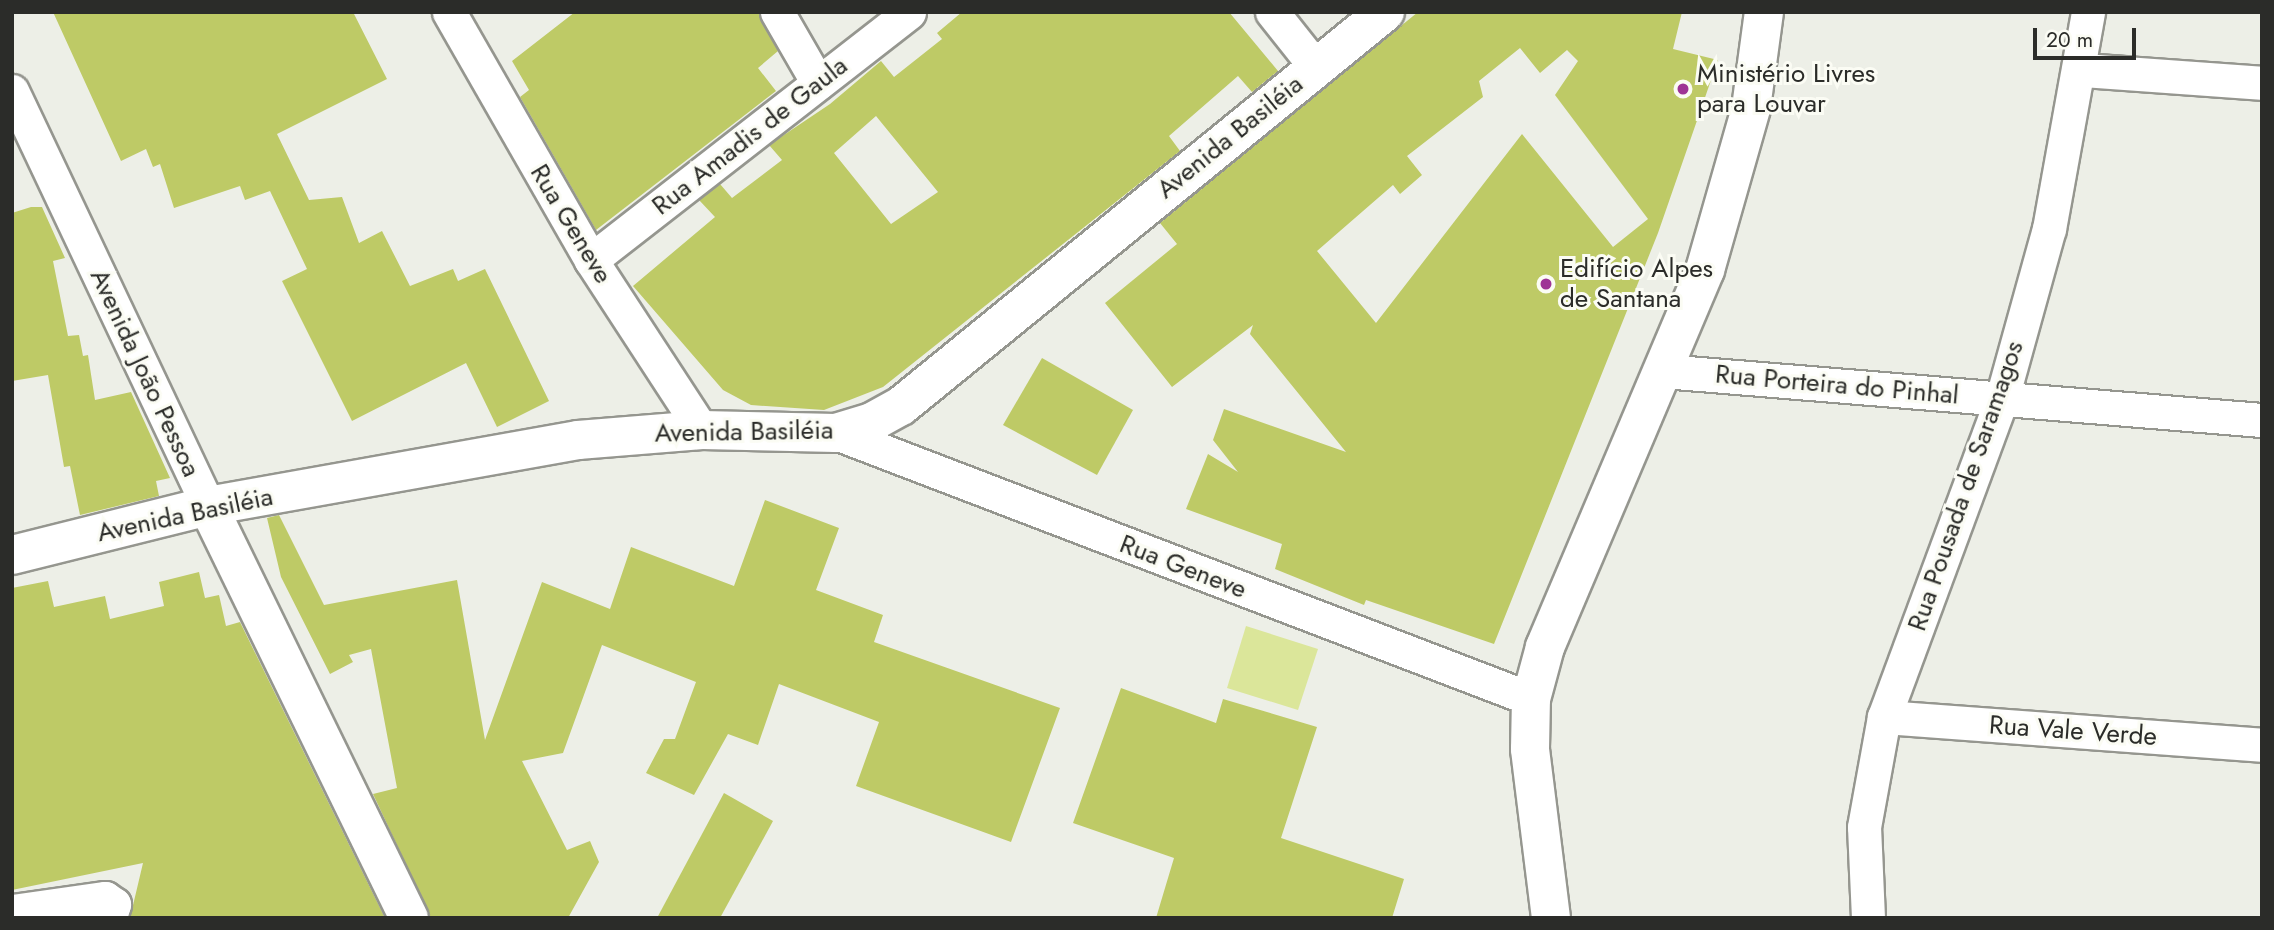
<!DOCTYPE html>
<meta charset="utf-8">
<style>
body{margin:0}
#map{position:relative;width:2274px;height:930px;overflow:hidden;background:#edefe7;font-family:Jost,sans-serif}
div>[style]{position:absolute}
.green>*{inset:0;background:#dbe69a}
.building>*{inset:0;background:#beca66}
.roads{filter:drop-shadow(2px 0 #95968f) drop-shadow(-2px 0 #95968f) drop-shadow(0 2px #95968f) drop-shadow(0 -2px #95968f)}
.street>*{height:33px;margin:-16.5px;padding:0 16.5px;transform-origin:16.5px;border-radius:16.5px;background:#fff}
.secondary>*{height:38px;margin:-19px;padding:0 19px;transform-origin:19px;border-radius:19px;background:#fff}
.dots>*{width:19px;height:19px;translate:-50% -50%;box-sizing:border-box;border:4px solid #fbfcf4;border-radius:50%}
span{translate:-50% -50%;white-space:nowrap;text-align:center;line-height:1.15;-webkit-text-stroke:6px #fbfcf4;paint-order:stroke}
.poi-label{font-size:26px;color:#2b2c29}
.left{translate:0 -50%;text-align:left}
.street-label{font-size:26px;color:#2b2c29}
.frame{position:absolute;inset:0;border:14px solid #2b2c29;pointer-events:none}
.scale{position:absolute;left:2033px;top:28px;width:103px;height:32px;box-sizing:border-box;border:4px solid #2b2c29;border-top:0;padding-left:9px;font-size:21px;line-height:24px;white-space:nowrap;color:#2b2c29;-webkit-text-stroke:5px #fbfcf4;paint-order:stroke}
</style>
<div id="map">
<div class="green">
<i style="clip-path:polygon(1246px 626px,1318px 649px,1298px 710px,1227px 688px)"></i>
</div>
<div class="building">
<i style="clip-path:polygon(53px 12px,353px 12px,387px 79px,277px 134px,309px 200px,342px 197px,359px 243px,382px 231px,410px 286px,453px 269px,458px 281px,485px 269px,549px 401px,497px 427px,466px 363px,352px 421px,282px 281px,307px 269px,270px 191px,245px 200px,240px 186px,174px 208px,160px 164px,153px 167px,146px 149px,121px 161px)"></i>
<i style="clip-path:polygon(575px 12px,758px 12px,778px 51px,758px 68px,776px 91px,596px 230px,520px 97px,529px 90px,512px 61px)"></i>
<i style="clip-path:polygon(evenodd,962px 12px,1229px 12px,1278px 71px,1252px 92px,1238px 76px,1169px 136px,1180px 151px,883px 387px,824px 410px,751px 405px,723px 390px,633px 286px,715px 217px,699px 200px,720px 184px,732px 198px,782px 160px,769px 145px,830px 104px,881px 61px,894px 77px,942px 39px,937px 33px,962px 12px,876px 116px,938px 192px,891px 224px,834px 153px,876px 116px)"></i>
<i style="clip-path:polygon(evenodd,1418px 12px,1682px 12px,1673px 49px,1718px 60px,1658px 233px,1494px 644px,1366px 600px,1364px 605px,1275px 569px,1282px 544px,1186px 509px,1208px 454px,1238px 472px,1213px 440px,1224px 409px,1346px 452px,1250px 334px,1253px 325px,1172px 387px,1105px 303px,1177px 244px,1160px 223px,1418px 12px,1520px 48px,1540px 73px,1567px 50px,1578px 61px,1555px 95px,1648px 219px,1613px 247px,1522px 134px,1376px 323px,1317px 251px,1393px 185px,1400px 194px,1422px 175px,1407px 156px,1483px 97px,1479px 81px,1520px 48px)"></i>
<i style="clip-path:polygon(31px 207px,42px 207px,65px 258px,53px 261px,68px 336px,79px 335px,83px 356px,88px 355px,95px 400px,131px 392px,170px 478px,156px 481px,159px 496px,80px 515px,70px 466px,64px 467px,48px 375px,12px 381px,12px 213px)"></i>
<i style="clip-path:polygon(1042px 358px,1133px 410px,1097px 475px,1003px 425px)"></i>
<i style="clip-path:polygon(765px 500px,839px 528px,816px 590px,883px 615px,874px 642px,1060px 708px,1011px 842px,856px 786px,879px 722px,779px 684px,758px 745px,728px 734px,694px 795px,646px 773px,664px 739px,675px 739px,696px 682px,602px 645px,563px 753px,522px 761px,567px 850px,590px 841px,599px 862px,568px 918px,431px 918px,373px 794px,397px 788px,371px 649px,349px 655px,353px 662px,330px 674px,281px 577px,267px 518px,279px 515px,324px 605px,457px 580px,485px 740px,542px 582px,610px 609px,631px 547px,734px 586px)"></i>
<i style="clip-path:polygon(199px 572px,205px 598px,219px 595px,226px 626px,240px 622px,385px 918px,130px 918px,143px 863px,12px 890px,12px 588px,48px 581px,54px 607px,105px 596px,110px 619px,164px 606px,159px 582px)"></i>
<i style="clip-path:polygon(1121px 688px,1216px 723px,1223px 699px,1317px 727px,1281px 838px,1404px 879px,1392px 918px,1156px 918px,1174px 858px,1073px 823px)"></i>
<i style="clip-path:polygon(724px 793px,773px 821px,720px 918px,657px 918px)"></i>
</div>
<div class="roads">
<div class="street">
<i style="left:449px;top:12px;width:286px;rotate:60.2deg"></i>
<i style="left:591px;top:260px;width:203px;rotate:56.9deg"></i>
<i style="left:777px;top:12px;width:82px;rotate:60deg"></i>
<i style="left:1272px;top:12px;width:69px;rotate:51.5deg"></i>
<i style="left:2082px;top:70px;width:180px;rotate:4.1deg"></i>
<i style="left:12px;top:91px;width:459px;rotate:64.7deg"></i>
<i style="left:591px;top:260px;width:403px;rotate:-37.9deg"></i>
<i style="left:1663px;top:371px;width:601px;rotate:4.68deg"></i>
<i style="left:836px;top:433px;width:744px;rotate:20.94deg"></i>
<i style="left:1884px;top:717px;width:379px;rotate:4.2deg"></i>
<i style="left:12px;top:911px;width:94px;rotate:-8deg"></i>
<i style="left:105px;top:898px;width:11px;rotate:34deg"></i>
<i style="left:114px;top:904px;width:15px;rotate:106deg"></i>
<i style="left:1868px;top:918px;width:91px;rotate:-92.5deg"></i>
<i style="left:1864px;top:827px;width:112px;rotate:-79.7deg"></i>
<i style="left:1884px;top:717px;width:340px;rotate:-69.7deg"></i>
<i style="left:2002px;top:398px;width:175px;rotate:-74.5deg"></i>
<i style="left:2049px;top:229px;width:220px;rotate:-79.8deg"></i>
</div>
<div class="secondary">
<i style="left:208px;top:506px;width:458px;rotate:64deg"></i>
<i style="left:12px;top:555px;width:202px;rotate:-14deg"></i>
<i style="left:208px;top:506px;width:376px;rotate:-10.1deg"></i>
<i style="left:578px;top:440px;width:124px;rotate:-4.6deg"></i>
<i style="left:702px;top:430px;width:134px;rotate:1.3deg"></i>
<i style="left:836px;top:433px;width:38px;rotate:-17deg"></i>
<i style="left:872px;top:422px;width:33px;rotate:-29deg"></i>
<i style="left:901px;top:406px;width:624px;rotate:-39.15deg"></i>
<i style="left:1551px;top:918px;width:170px;rotate:-97.1deg"></i>
<i style="left:1530px;top:749px;width:50px;rotate:-88.9deg"></i>
<i style="left:1531px;top:699px;width:54px;rotate:-74.9deg"></i>
<i style="left:1545px;top:647px;width:410px;rotate:-67deg"></i>
<i style="left:1705px;top:270px;width:168px;rotate:-74.1deg"></i>
<i style="left:1751px;top:108px;width:97px;rotate:-82.3deg"></i>
</div>
</div>
<div class="dots">
<i style="left:1683px;top:89px;background:#9e3495"></i>
<i style="left:1546px;top:284px;background:#9e3495"></i>
</div>
<div class="poi-label">
<span class="left" style="left:1697px;top:89px">Ministério Livres<br>para Louvar</span>
<span class="left" style="left:1560px;top:284px">Edifício Alpes<br>de Santana</span>
</div>
<div class="street-label">
<span style="left:750px;top:136px;rotate:-38deg">Rua Amadis de Gaula</span>
<span style="left:1230px;top:137px;rotate:-39deg">Avenida Basiléia</span>
<span style="left:571px;top:224px;rotate:59deg">Rua Geneve</span>
<span style="left:145px;top:373px;rotate:65deg">Avenida João Pessoa</span>
<span style="left:1837px;top:385px;rotate:5deg">Rua Porteira do Pinhal</span>
<span style="left:744px;top:432px;rotate:-1deg">Avenida Basiléia</span>
<span style="left:1966px;top:486px;rotate:-71deg">Rua Pousada de Saramagos</span>
<span style="left:185px;top:515px;rotate:-12deg">Avenida Basiléia</span>
<span style="left:1183px;top:567px;rotate:21deg">Rua Geneve</span>
<span style="left:2073px;top:731px;rotate:4deg">Rua Vale Verde</span>
</div>
<div class="frame"></div>
<div class="scale">20 m</div>
</div>
